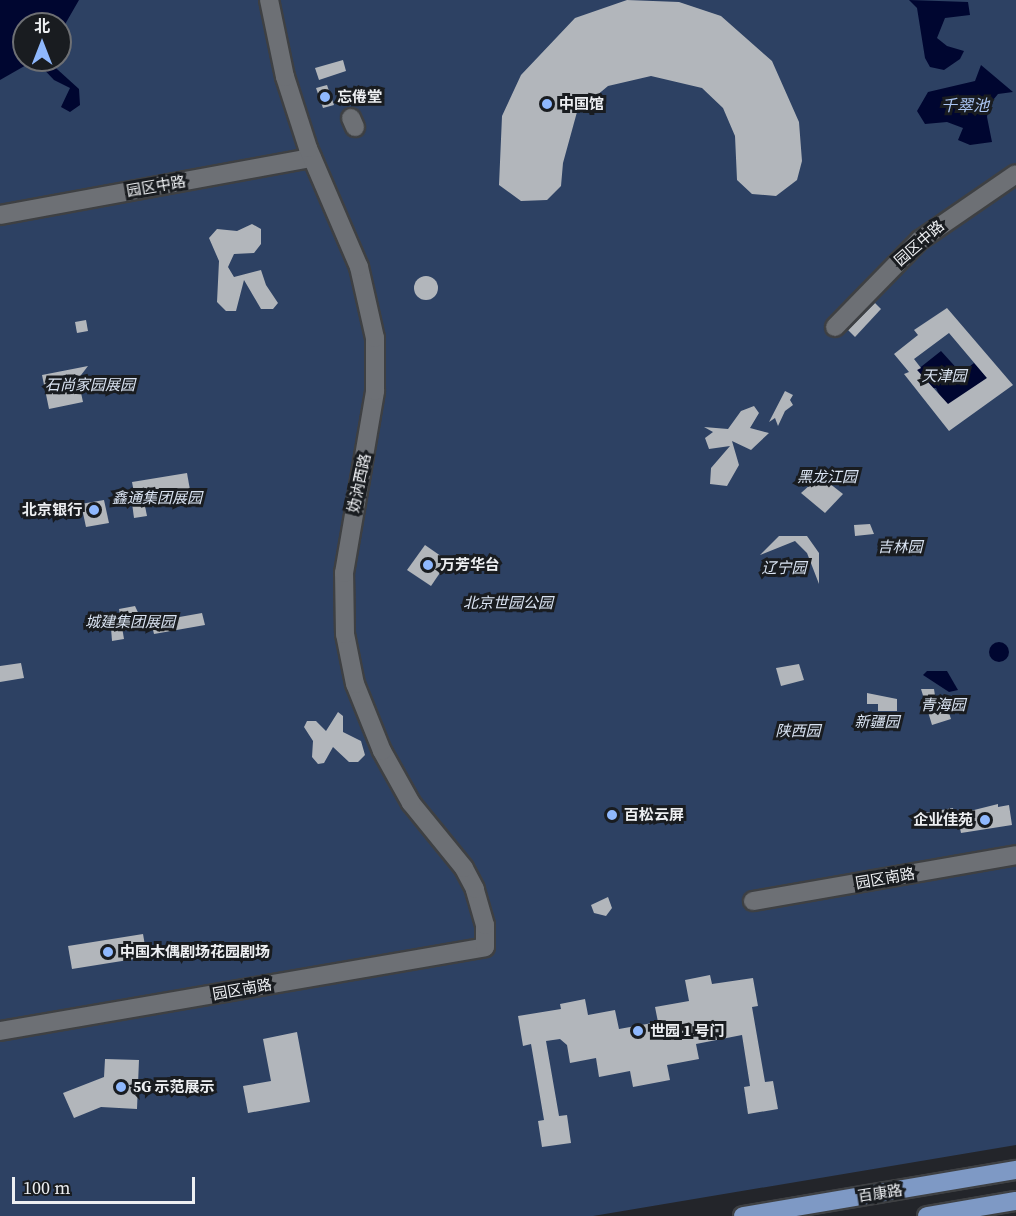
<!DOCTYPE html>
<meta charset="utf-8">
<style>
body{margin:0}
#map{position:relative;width:1016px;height:1216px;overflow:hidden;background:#23252a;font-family:"Source Serif 4","Noto Sans SC",serif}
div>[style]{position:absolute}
.green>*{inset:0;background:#2d4163}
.water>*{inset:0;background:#000630}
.round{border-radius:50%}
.building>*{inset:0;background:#b2b6bb}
.roads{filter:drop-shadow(2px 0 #3e4043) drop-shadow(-2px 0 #3e4043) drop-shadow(0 2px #3e4043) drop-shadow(0 -2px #3e4043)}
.minor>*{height:18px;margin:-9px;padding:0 9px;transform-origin:9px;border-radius:9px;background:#6d7075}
.major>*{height:18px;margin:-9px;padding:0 9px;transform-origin:9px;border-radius:9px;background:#7e99c5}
.dots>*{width:16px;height:16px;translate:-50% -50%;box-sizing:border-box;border:3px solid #191c20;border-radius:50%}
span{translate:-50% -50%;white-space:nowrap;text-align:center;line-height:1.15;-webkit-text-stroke:6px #191c20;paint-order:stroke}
.poi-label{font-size:15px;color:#edeff2;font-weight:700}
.left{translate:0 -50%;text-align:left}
.right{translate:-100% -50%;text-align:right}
.street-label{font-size:15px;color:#edeff2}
.park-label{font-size:15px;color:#dae4f3;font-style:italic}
.water-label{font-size:16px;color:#aac5f2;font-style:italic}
.north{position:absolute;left:12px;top:12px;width:60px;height:60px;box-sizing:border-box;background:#191c20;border:2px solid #6e7074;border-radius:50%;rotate:0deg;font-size:16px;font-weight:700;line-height:24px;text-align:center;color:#edeff2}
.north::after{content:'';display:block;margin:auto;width:21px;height:27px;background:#8fb8fd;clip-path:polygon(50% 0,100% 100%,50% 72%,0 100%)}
.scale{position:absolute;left:12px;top:1177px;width:183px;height:27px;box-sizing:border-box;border:3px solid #edeff2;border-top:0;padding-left:8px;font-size:18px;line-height:21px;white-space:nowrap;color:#edeff2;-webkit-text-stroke:4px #191c20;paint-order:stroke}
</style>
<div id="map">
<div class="green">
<i style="clip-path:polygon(evenodd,0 0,1016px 0,1016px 1145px,593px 1216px,0 1216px,0 0,24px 24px,60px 24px,60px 60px,24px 60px,24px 24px)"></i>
</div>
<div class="water">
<i style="clip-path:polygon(0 0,79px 0,60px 33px,60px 24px,24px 24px,24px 60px,47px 60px,79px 89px,80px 105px,70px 112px,61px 107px,70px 88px,54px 80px,35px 60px,0 80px)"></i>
<i style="clip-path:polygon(909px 0,968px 2px,970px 15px,945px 18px,937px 38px,947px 46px,964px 51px,960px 59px,944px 70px,930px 67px,925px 58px,917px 8px)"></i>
<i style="clip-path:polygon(981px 65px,1013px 92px,998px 94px,989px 105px,987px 117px,992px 142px,970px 145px,958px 140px,963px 128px,947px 122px,925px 124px,917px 111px,928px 92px,975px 81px)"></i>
<i style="clip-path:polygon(941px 351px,961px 373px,974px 363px,987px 378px,945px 407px,936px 388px,931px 388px,917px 370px)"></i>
<i class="round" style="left:989px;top:642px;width:20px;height:20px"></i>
<i style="clip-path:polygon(927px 671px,947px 671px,958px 690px,949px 692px,923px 675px)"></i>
</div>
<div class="building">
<i style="clip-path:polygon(627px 0,679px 2px,721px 16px,772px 61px,799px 122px,802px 161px,797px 180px,776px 196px,752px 194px,737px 180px,735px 136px,723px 108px,702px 88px,651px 76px,608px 86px,577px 112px,563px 163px,561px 186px,547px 200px,521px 201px,499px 185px,502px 116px,521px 75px,575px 18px)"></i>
<i style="clip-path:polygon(343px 60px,346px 71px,319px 80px,315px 68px)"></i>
<i style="clip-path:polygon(327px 85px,334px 105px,323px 108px,316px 88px)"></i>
<i style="clip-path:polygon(252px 224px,261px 229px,261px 244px,254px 253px,234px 254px,228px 267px,234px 277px,261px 270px,266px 285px,278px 303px,273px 309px,261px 309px,244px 280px,236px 311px,226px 311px,217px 302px,219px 261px,209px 238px,217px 229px,237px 231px)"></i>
<i class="round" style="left:414px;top:276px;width:24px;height:24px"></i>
<i style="clip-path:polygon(875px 303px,881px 309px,855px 337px,848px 330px)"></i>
<i style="clip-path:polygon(evenodd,947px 308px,1013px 385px,949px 431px,904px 374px,909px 372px,894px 354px,918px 335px,914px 330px,947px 308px,949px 333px,987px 378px,948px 404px,917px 370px,921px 368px,914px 359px,949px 333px)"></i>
<i style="clip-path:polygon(86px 320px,88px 331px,77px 333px,75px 322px)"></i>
<i style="clip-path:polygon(88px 366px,78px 379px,83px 402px,49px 409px,42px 375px)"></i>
<i style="clip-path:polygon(785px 391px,793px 395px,790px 400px,793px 405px,785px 411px,778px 426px,775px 418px,769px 422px)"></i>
<i style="clip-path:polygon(754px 406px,759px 413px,750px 428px,769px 433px,751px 450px,732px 441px,739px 465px,727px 486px,710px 484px,711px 468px,730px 446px,709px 449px,705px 438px,713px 432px,704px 427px,728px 429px,741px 411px)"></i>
<i style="clip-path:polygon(187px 473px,190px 490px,135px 498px,132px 482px)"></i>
<i style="clip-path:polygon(820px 476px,843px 494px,825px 513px,801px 493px)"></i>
<i style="clip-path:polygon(104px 500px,109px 523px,86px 527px,81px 504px)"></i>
<i style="clip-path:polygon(144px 501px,147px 516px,134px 518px,132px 503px)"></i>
<i style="clip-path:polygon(870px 524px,874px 534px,855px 536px,854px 525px)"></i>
<i style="clip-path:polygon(779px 536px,807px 536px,819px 553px,819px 584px,807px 553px,795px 541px,760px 555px)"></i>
<i style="clip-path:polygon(425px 545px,448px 561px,431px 586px,407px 570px)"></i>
<i style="clip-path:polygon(135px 606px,142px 621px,122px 625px,119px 609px)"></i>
<i style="clip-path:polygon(202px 613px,205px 625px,154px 634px,151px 622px)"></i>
<i style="clip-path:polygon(122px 627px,124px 639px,112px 641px,111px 628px)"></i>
<i style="clip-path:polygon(21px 663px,24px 678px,0 682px,0 666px)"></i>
<i style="clip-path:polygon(799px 664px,804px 680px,781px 686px,776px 668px)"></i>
<i style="clip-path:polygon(921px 689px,934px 689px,937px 709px,947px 707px,951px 719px,932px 725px)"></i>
<i style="clip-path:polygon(867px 693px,897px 699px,897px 711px,878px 711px,878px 704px,867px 704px)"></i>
<i style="clip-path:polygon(338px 712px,343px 716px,343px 732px,361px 741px,365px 755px,358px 762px,349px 762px,333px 747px,324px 763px,318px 764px,312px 757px,313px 741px,304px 727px,307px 721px,316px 721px,326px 731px)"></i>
<i style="clip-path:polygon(998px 804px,998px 807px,1009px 805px,1012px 825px,961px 833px,959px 824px,915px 828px,913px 815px,953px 808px,954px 815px)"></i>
<i style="clip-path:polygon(608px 897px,612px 908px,606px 916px,594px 913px,591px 905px)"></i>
<i style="clip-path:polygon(143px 934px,147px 957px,72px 969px,68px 946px)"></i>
<i style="clip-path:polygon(710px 975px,712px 984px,753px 978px,758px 1006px,752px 1007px,765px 1082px,773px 1081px,778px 1109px,748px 1114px,744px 1087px,750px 1086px,742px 1035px,696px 1044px,699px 1059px,667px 1065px,670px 1080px,633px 1087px,630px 1071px,599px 1077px,596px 1058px,570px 1063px,567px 1045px,560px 1039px,546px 1041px,559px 1116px,567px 1115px,571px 1143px,542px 1147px,538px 1121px,544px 1120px,531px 1044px,523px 1046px,518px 1016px,561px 1009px,560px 1004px,585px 999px,588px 1015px,615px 1010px,619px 1029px,658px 1022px,655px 1007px,689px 1001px,685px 980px)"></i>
<i style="clip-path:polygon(297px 1032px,310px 1102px,248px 1113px,243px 1086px,271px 1081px,263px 1039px)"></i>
<i style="clip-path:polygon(105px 1059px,139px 1060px,137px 1109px,101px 1107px,74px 1118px,63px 1093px,104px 1077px)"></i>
</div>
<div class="roads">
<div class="minor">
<i style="left:351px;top:118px;width:10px;rotate:66deg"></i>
<i style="left:0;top:215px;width:317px;rotate:-10.4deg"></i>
<i style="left:835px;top:327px;width:122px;rotate:-45.7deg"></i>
<i style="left:920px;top:240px;width:116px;rotate:-34.5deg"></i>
<i style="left:753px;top:901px;width:267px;rotate:-9.9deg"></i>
<i style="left:0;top:1031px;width:492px;rotate:-9.8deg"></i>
<i style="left:485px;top:947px;width:22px;rotate:-90deg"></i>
<i style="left:485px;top:925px;width:37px;rotate:-106deg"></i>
<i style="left:475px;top:889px;width:24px;rotate:-118deg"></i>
<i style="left:464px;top:868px;width:84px;rotate:-129.2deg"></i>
<i style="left:411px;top:803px;width:60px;rotate:-119.1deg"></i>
<i style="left:382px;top:751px;width:72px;rotate:-111.9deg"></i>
<i style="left:355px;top:684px;width:51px;rotate:-101.3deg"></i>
<i style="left:345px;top:634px;width:61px;rotate:-90.9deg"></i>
<i style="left:344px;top:573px;width:185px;rotate:-80.3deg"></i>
<i style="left:375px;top:391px;width:53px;rotate:-90deg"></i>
<i style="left:375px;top:338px;width:73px;rotate:-102.7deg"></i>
<i style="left:359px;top:267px;width:129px;rotate:-113.2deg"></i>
<i style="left:308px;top:148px;width:75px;rotate:-107.9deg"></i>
<i style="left:285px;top:77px;width:79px;rotate:-101.7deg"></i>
</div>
<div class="major">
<i style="left:743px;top:1216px;width:277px;rotate:-9.6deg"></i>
<i style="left:927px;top:1216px;width:90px;rotate:-9.6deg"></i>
</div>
</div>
<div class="dots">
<i style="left:325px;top:97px;background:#8fb8fd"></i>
<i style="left:547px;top:104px;background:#8fb8fd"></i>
<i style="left:94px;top:510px;background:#8fb8fd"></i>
<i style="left:428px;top:565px;background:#8fb8fd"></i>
<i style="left:612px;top:815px;background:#8fb8fd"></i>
<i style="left:985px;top:820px;background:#8fb8fd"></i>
<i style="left:108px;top:952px;background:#8fb8fd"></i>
<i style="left:638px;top:1031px;background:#8fb8fd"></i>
<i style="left:121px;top:1087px;background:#8fb8fd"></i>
</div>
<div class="poi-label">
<span class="left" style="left:337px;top:97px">忘倦堂</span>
<span class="left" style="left:559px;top:104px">中国馆</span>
<span class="right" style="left:82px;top:510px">北京银行</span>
<span class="left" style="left:440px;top:565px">万芳华台</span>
<span class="left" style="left:624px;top:815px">百松云屏</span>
<span class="right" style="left:973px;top:820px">企业佳苑</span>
<span class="left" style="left:120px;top:952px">中国木偶剧场花园剧场</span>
<span class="left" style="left:650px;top:1031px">世园 1 号门</span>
<span class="left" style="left:133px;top:1087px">5G 示范展示</span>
</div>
<div class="street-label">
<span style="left:156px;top:186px;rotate:-10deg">园区中路</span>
<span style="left:919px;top:243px;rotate:-41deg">园区中路</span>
<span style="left:359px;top:483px;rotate:-78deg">妫汭西路</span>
<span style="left:885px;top:878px;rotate:-10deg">园区南路</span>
<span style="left:242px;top:989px;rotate:-10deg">园区南路</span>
<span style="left:880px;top:1193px;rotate:-9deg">百康路</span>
</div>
<div class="park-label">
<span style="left:944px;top:376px">天津园</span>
<span style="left:90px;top:385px">石尚家园展园</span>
<span style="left:827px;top:477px">黑龙江园</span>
<span style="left:157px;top:498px">鑫通集团展园</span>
<span style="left:900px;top:547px">吉林园</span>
<span style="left:784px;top:568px">辽宁园</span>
<span style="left:508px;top:603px">北京世园公园</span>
<span style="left:130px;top:622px">城建集团展园</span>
<span style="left:943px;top:705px">青海园</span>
<span style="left:877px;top:722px">新疆园</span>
<span style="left:798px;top:731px">陕西园</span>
</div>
<div class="water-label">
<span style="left:965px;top:105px">千翠池</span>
</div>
<div class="north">北</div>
<div class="scale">100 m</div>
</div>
